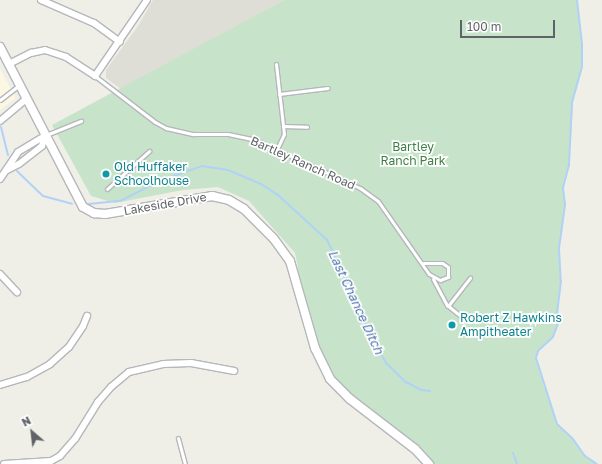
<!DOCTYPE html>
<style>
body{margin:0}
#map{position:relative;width:602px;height:464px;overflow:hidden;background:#efefe8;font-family:"Golos Text",sans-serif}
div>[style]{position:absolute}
.commercial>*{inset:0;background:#fbf7e2}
.education>*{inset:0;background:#dfded6}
.green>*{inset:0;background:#c7e4ca}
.stream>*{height:2px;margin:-1px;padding:0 1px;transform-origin:1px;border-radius:1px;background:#b1d2f7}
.roads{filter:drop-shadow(1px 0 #b5b7bb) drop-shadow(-1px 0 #b5b7bb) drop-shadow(0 1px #b5b7bb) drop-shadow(0 -1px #b5b7bb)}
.service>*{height:3px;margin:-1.5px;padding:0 1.5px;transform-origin:1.5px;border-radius:1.5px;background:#fff}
.minor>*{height:6px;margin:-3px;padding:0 3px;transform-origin:3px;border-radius:3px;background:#fff}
.tertiary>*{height:8px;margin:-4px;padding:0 4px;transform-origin:4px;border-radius:4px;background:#fff}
.dots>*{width:11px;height:11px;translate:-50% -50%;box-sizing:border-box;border:2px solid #fff;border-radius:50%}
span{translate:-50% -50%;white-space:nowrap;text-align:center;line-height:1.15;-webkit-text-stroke:3.5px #fff;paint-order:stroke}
.park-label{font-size:12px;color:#3e7f47}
.street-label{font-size:12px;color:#5f6266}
.culture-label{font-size:12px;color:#0d838f}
.left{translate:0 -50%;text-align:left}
.water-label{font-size:13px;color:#5277b0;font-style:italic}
.north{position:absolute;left:12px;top:412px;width:40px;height:40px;-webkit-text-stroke:3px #fff;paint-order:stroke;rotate:332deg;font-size:11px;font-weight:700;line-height:16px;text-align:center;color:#5f6266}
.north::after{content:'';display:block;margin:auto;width:14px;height:18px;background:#5f6266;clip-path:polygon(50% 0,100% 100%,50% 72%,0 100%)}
.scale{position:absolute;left:460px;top:20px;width:95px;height:18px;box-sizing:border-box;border:2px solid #5f6266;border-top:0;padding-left:5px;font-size:12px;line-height:14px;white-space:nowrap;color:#5f6266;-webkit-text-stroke:3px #fff;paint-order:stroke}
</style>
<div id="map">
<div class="commercial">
<i style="clip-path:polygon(0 69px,16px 98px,0 110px)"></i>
</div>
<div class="education">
<i style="clip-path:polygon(153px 0,284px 0,121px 89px,106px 78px,106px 70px,138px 26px)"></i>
</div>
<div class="green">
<i style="clip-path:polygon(284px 0,577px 0,582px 44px,582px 67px,573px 103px,569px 165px,563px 188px,565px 205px,559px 248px,561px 281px,557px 312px,559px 321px,553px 337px,538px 351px,536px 358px,557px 424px,573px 439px,585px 456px,597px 464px,432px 464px,351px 399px,324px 369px,296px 273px,298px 267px,295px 253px,249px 201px,218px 187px,183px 190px,115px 203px,91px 196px,52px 125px)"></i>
</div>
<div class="stream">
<i style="left:577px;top:0;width:44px;rotate:83.5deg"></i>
<i style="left:582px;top:44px;width:23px;rotate:90deg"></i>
<i style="left:582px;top:67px;width:37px;rotate:106deg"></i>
<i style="left:572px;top:103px;width:62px;rotate:92.8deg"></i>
<i style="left:569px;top:165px;width:24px;rotate:105deg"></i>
<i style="left:563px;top:188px;width:17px;rotate:83deg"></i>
<i style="left:565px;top:205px;width:43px;rotate:97.9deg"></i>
<i style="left:559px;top:248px;width:33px;rotate:87deg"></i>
<i style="left:561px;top:281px;width:31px;rotate:97deg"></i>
<i style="left:557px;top:312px;width:9px;rotate:77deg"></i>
<i style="left:559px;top:321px;width:17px;rotate:111deg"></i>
<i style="left:553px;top:337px;width:21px;rotate:137deg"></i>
<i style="left:538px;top:351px;width:7px;rotate:106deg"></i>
<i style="left:536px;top:358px;width:69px;rotate:72.3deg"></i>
<i style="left:557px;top:424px;width:22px;rotate:43deg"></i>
<i style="left:573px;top:439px;width:21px;rotate:55deg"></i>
<i style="left:585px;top:456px;width:14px;rotate:34deg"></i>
<i style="left:1px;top:127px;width:29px;rotate:76deg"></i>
<i style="left:17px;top:171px;width:36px;rotate:44deg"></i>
<i style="left:43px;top:196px;width:30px;rotate:15deg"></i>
<i style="left:89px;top:204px;width:31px;rotate:-6deg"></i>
<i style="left:120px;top:201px;width:47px;rotate:-26.6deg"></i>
<i style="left:162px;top:180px;width:42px;rotate:-19.3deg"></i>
<i style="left:202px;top:166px;width:26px;rotate:9deg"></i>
<i style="left:228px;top:170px;width:36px;rotate:23deg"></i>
<i style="left:261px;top:184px;width:20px;rotate:33deg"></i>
<i style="left:278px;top:195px;width:67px;rotate:42.6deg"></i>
<i style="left:327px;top:240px;width:67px;rotate:63.4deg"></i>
<i style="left:357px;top:300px;width:39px;rotate:71deg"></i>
<i style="left:370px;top:337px;width:31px;rotate:58deg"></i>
<i style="left:386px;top:363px;width:28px;rotate:44deg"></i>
<i style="left:406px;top:382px;width:17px;rotate:28deg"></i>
<i style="left:421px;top:390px;width:9px;rotate:6deg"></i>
<i style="left:513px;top:453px;width:12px;rotate:70deg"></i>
</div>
<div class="roads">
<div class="service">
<i style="left:276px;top:64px;width:70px;rotate:83.5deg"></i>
<i style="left:284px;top:134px;width:17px;rotate:115deg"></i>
<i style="left:95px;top:76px;width:76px;rotate:37.5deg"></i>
<i style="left:155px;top:122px;width:13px;rotate:29deg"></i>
<i style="left:166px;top:128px;width:28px;rotate:13deg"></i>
<i style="left:193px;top:134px;width:35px"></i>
<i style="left:228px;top:134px;width:29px;rotate:12deg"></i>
<i style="left:256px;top:140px;width:115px;rotate:24.8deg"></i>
<i style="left:360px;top:188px;width:22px;rotate:36deg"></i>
<i style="left:378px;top:201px;width:89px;rotate:55.1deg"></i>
<i style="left:429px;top:274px;width:13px;rotate:29deg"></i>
<i style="left:440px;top:280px;width:9px;rotate:-21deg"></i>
<i style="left:448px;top:277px;width:10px;rotate:-90deg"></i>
<i style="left:448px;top:267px;width:7px;rotate:-146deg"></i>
<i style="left:442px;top:263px;width:20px;rotate:180deg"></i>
<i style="left:279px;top:94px;width:49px;rotate:-7deg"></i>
<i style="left:0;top:100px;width:24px;rotate:-38deg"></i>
<i style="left:283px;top:126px;width:24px;rotate:2deg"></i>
<i style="left:46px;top:135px;width:38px;rotate:-22deg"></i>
<i style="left:107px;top:189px;width:57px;rotate:-42.1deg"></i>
<i style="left:433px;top:279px;width:30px;rotate:62deg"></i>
<i style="left:447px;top:305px;width:22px;rotate:39deg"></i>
<i style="left:448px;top:306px;width:36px;rotate:-52deg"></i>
<i style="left:178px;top:438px;width:27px;rotate:75deg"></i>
</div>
<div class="minor">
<i style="left:41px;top:0;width:58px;rotate:23.5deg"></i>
<i style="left:94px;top:23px;width:32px;rotate:36deg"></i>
<i style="left:9px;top:64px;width:25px;rotate:-27deg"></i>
<i style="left:31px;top:53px;width:14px;rotate:-12deg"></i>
<i style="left:45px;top:50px;width:22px;rotate:18deg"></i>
<i style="left:66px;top:57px;width:35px;rotate:33deg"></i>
<i style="left:95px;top:76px;width:92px;rotate:-55.6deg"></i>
<i style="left:0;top:121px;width:34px;rotate:-40deg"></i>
<i style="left:7px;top:170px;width:13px;rotate:-27deg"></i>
<i style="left:19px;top:164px;width:29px;rotate:-38deg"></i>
<i style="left:42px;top:146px;width:10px;rotate:-73deg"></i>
<i style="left:0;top:179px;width:32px;rotate:-56deg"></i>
<i style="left:18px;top:152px;width:31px;rotate:-31deg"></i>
<i style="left:0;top:274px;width:25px;rotate:47deg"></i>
<i style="left:0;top:385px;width:28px;rotate:-17deg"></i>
<i style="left:27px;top:377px;width:26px;rotate:-29deg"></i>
<i style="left:50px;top:364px;width:25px;rotate:-42deg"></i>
<i style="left:69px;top:347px;width:25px;rotate:-56deg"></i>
<i style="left:83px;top:326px;width:11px;rotate:-68deg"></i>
<i style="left:4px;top:464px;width:47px;rotate:-3.7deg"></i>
<i style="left:51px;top:461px;width:10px;rotate:-29deg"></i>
<i style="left:60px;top:456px;width:23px;rotate:-49deg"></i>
<i style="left:75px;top:439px;width:44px;rotate:-58.1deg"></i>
<i style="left:98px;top:402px;width:20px;rotate:-49deg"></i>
<i style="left:111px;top:387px;width:23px;rotate:-40deg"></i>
<i style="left:129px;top:372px;width:35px;rotate:-13deg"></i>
<i style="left:163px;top:364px;width:28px;rotate:-2deg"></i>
<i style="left:191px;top:363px;width:44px;rotate:10.5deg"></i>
</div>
<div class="tertiary">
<i style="left:0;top:47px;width:180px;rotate:62.6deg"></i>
<i style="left:83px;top:207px;width:13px;rotate:29deg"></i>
<i style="left:94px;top:213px;width:11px;rotate:5deg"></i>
<i style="left:105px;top:214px;width:109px;rotate:-9.5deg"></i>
<i style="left:212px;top:196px;width:17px;rotate:13deg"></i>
<i style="left:229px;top:200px;width:17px;rotate:31deg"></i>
<i style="left:244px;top:209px;width:42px;rotate:45deg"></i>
<i style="left:274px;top:239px;width:27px;rotate:54deg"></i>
<i style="left:290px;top:261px;width:91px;rotate:74deg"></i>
<i style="left:315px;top:348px;width:34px;rotate:64deg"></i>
<i style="left:330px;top:379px;width:28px;rotate:45deg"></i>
<i style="left:350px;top:399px;width:82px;rotate:37.6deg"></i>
<i style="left:415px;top:449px;width:21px;rotate:47deg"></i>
</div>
</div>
<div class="dots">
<i style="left:106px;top:174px;background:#0f9aa8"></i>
<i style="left:452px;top:325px;background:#0f9aa8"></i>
</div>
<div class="park-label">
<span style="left:413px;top:154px">Bartley<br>Ranch Park</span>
</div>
<div class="street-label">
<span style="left:303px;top:163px;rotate:24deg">Bartley Ranch Road</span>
<span style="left:165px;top:204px;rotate:-10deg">Lakeside Drive</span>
</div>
<div class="culture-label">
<span class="left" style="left:114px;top:174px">Old Huffaker<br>Schoolhouse</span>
<span class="left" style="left:460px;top:325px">Robert Z Hawkins<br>Ampitheater</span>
</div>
<div class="water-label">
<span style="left:356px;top:302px;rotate:65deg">Last Chance Ditch</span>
</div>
<div class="north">N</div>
<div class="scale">100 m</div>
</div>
